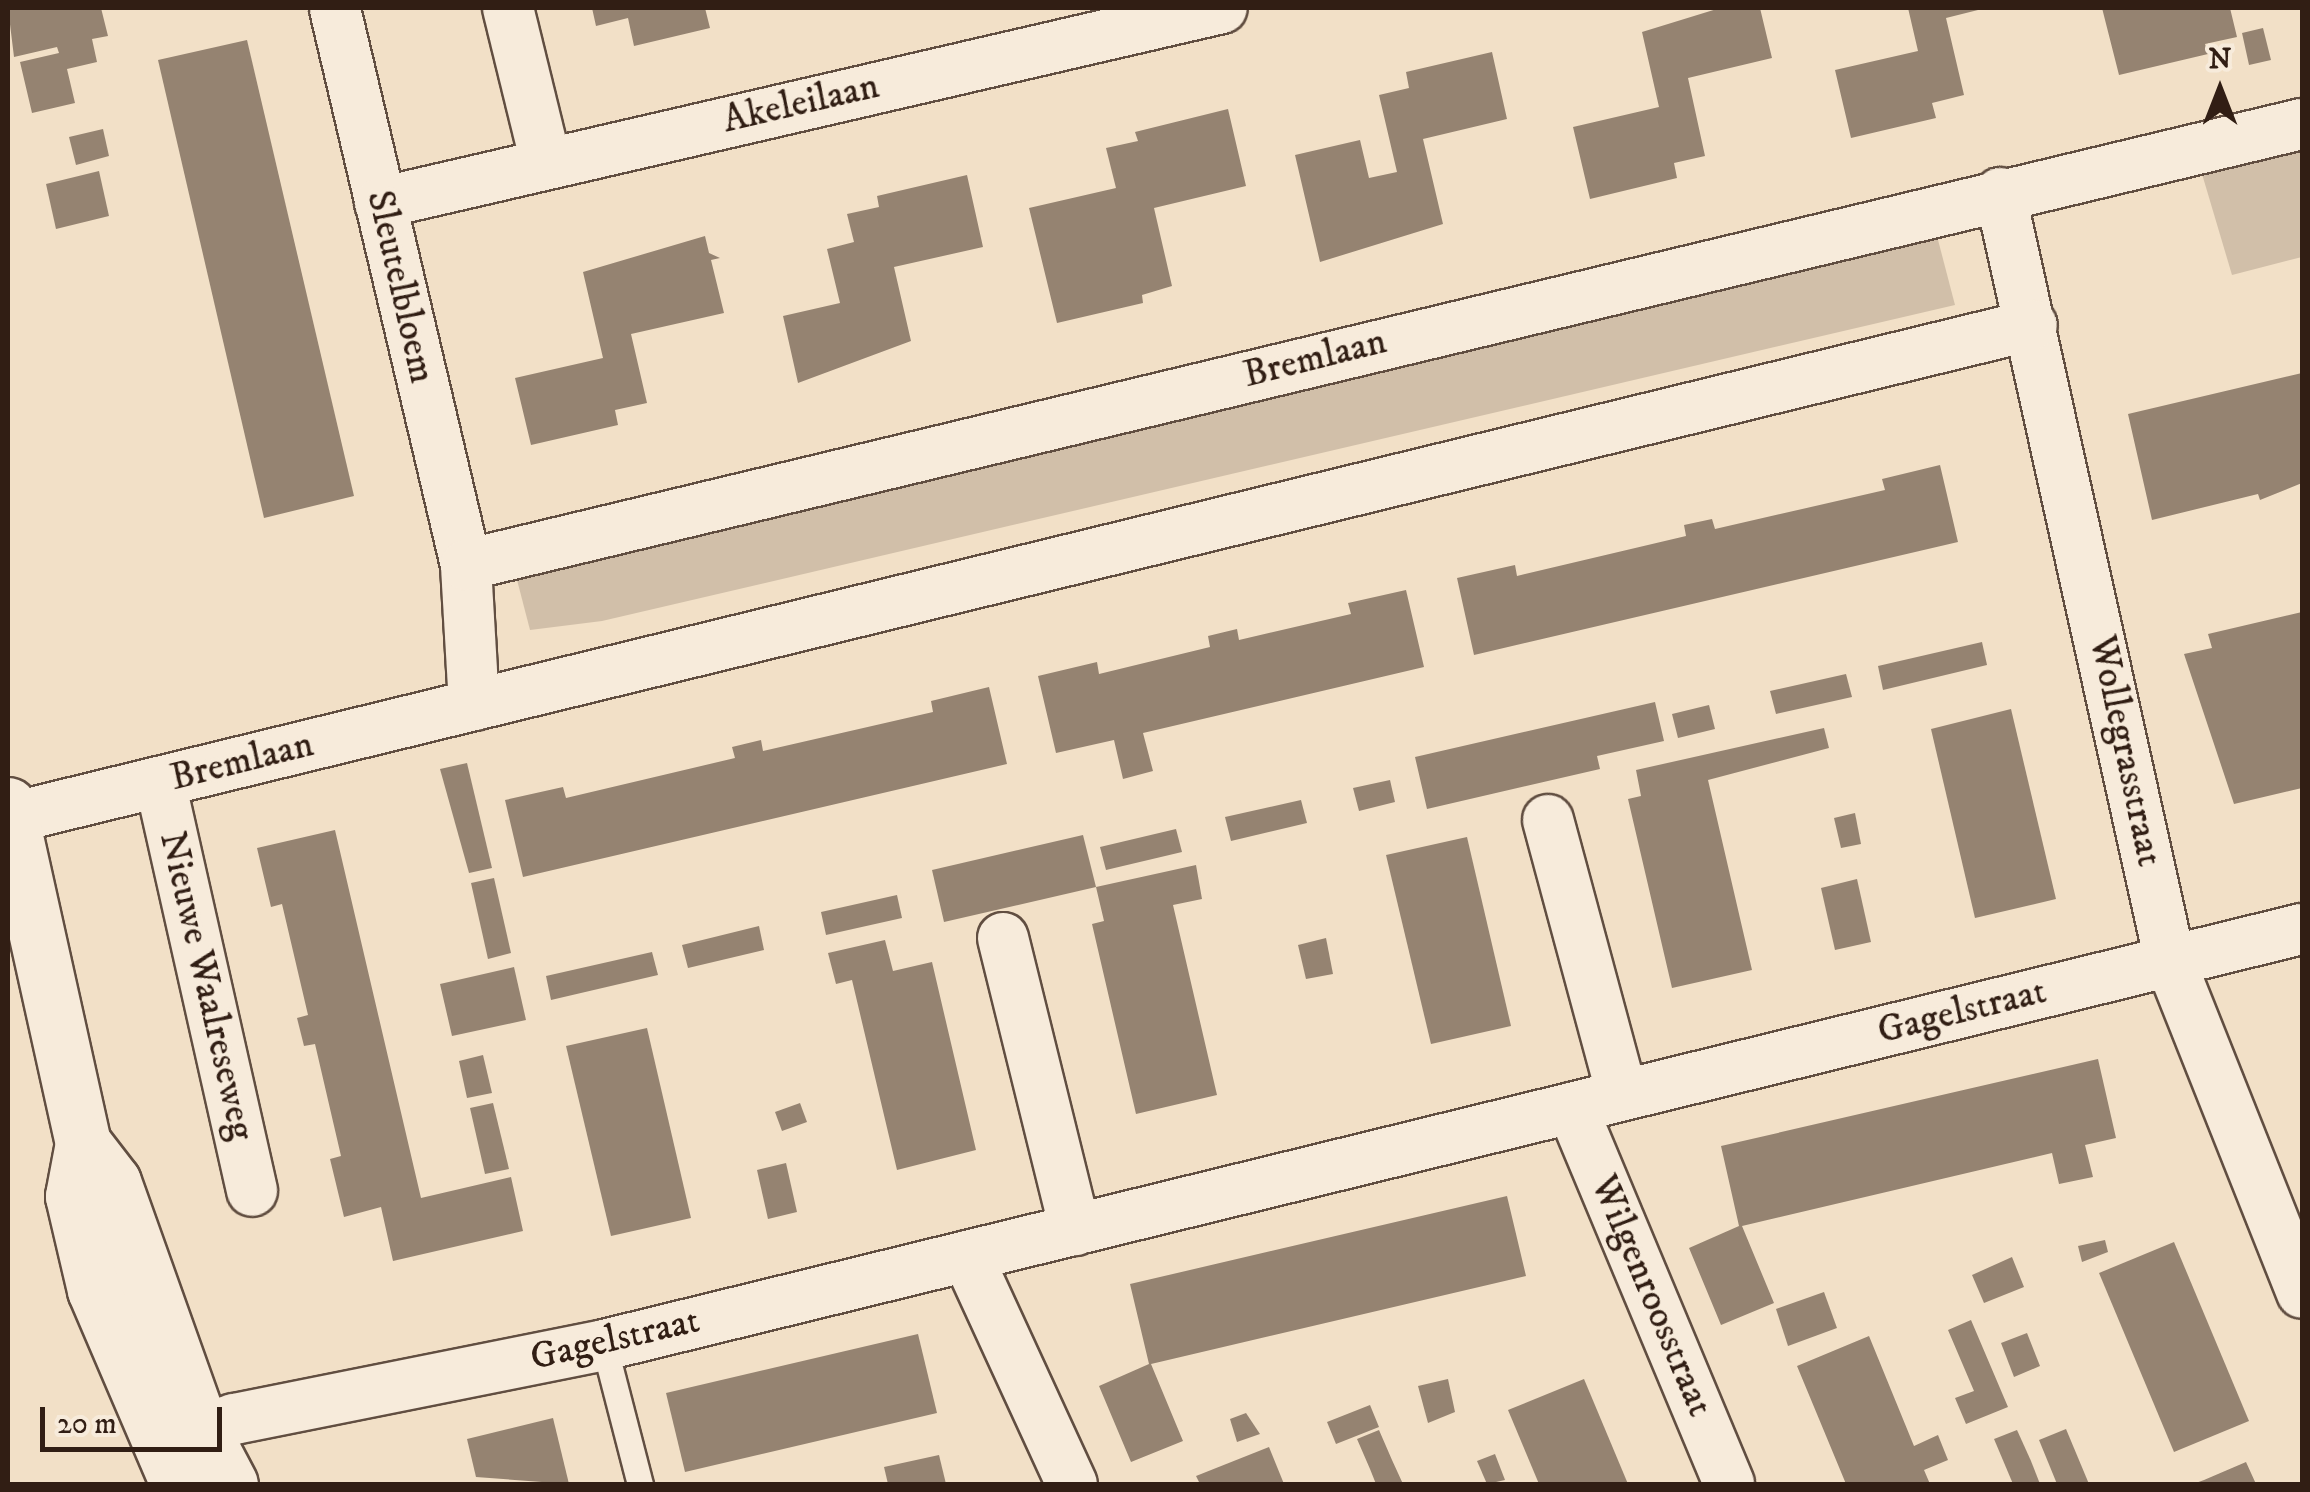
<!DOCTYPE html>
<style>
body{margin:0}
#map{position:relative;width:2310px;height:1492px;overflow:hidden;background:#f2e0c7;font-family:"IM FELL DW Pica",serif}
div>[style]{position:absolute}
.green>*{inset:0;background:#d1bfa9}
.building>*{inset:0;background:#958371}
.roads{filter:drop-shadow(2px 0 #614e41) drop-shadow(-2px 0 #614e41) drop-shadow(0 2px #614e41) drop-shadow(0 -2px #614e41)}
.service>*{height:25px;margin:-12.5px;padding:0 12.5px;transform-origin:12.5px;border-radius:12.5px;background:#f7ebdb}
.minor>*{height:50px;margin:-25px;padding:0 25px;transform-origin:25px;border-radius:25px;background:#f7ebdb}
.tertiary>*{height:55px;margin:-27.5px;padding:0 27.5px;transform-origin:27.5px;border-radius:27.5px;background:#f7ebdb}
span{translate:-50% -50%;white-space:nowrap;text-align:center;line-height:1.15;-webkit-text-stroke:8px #f7ebdb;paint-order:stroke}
.street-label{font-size:38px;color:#311e14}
.frame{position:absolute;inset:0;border:10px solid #311e14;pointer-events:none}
.north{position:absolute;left:2170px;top:40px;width:100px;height:100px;-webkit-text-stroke:8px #f7ebdb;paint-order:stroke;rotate:0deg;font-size:28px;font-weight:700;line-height:40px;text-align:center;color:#311e14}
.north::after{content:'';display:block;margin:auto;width:35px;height:45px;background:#311e14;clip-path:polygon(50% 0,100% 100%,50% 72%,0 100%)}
.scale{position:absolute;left:40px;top:1407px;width:182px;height:45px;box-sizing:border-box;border:5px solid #311e14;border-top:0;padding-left:12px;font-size:30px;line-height:35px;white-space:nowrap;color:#311e14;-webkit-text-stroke:8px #f7ebdb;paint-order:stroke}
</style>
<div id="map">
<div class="green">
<i style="clip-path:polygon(2302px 149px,2302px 257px,2232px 275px,2202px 174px)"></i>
<i style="clip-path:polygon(1937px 236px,1955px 305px,602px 621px,530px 630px,516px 576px)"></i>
</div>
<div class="building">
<i style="clip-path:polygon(8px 8px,101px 8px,108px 36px,92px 39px,97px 62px,67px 69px,75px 103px,32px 113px,20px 62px,59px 53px,57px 47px,14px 57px)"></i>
<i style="clip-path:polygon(592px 8px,705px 8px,710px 28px,634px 46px,628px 18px,596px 26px)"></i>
<i style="clip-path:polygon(1720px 8px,1760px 8px,1772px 58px,1688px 78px,1705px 156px,1674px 163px,1677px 178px,1590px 199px,1573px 127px,1659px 107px,1642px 32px)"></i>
<i style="clip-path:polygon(1908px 8px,1986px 8px,1946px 18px,1964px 95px,1932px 103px,1936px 118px,1851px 138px,1835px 70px,1918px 51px)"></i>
<i style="clip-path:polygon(2102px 8px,2230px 8px,2237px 37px,2205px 44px,2208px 54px,2119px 75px)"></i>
<i style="clip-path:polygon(2263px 28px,2271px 60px,2249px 65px,2242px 33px)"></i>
<i style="clip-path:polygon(247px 40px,354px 496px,264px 518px,158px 60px)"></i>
<i style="clip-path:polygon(1492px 52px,1507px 119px,1423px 139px,1443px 224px,1320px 262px,1295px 155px,1360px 140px,1369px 178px,1397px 172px,1379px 95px,1409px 88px,1406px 72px)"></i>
<i style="clip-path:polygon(1228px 109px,1246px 186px,1154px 208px,1172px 286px,1142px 295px,1143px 303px,1057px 323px,1029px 208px,1116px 188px,1106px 148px,1138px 141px,1135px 132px)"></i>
<i style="clip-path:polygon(103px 129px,109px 156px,76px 165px,69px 137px)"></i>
<i style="clip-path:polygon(99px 171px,109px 216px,56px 229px,46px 184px)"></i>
<i style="clip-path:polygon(967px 175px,983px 247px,894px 267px,911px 341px,798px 383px,783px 316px,840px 303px,827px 249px,854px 242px,847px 214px,879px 207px,877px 196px)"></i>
<i style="clip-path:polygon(705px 236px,709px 253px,720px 258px,711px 260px,724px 313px,631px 334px,647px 403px,615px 410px,618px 425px,531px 445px,515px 378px,603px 358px,583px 272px)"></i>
<i style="clip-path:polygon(2302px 373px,2302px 483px,2260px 500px,2258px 494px,2152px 520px,2128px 414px)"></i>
<i style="clip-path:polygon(1940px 465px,1958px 542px,1474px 655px,1457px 578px,1515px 565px,1517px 576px,1686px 536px,1684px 525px,1712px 519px,1715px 529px,1885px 490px,1882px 479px)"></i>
<i style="clip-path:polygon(1406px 590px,1424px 667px,1143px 733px,1153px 771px,1123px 779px,1114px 740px,1056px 753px,1038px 676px,1097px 662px,1099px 674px,1210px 647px,1208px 636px,1237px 629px,1239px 640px,1351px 614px,1348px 603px)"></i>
<i style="clip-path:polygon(2302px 612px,2302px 788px,2234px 804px,2184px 654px,2212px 648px,2208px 634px)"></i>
<i style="clip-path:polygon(1982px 642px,1987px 665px,1883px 690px,1878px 666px)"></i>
<i style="clip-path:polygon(1846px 674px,1852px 697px,1776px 714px,1770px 691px)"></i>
<i style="clip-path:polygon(989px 687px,1007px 764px,523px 877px,505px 800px,563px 787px,566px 798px,735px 758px,732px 747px,761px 740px,763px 751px,933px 712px,931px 701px)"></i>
<i style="clip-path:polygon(1655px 702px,1664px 741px,1597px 756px,1600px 769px,1427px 809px,1415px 757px)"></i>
<i style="clip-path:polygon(1709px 705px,1715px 729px,1678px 738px,1672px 714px)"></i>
<i style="clip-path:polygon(2011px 709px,2056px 899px,1975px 918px,1931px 729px)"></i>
<i style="clip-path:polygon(1824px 728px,1829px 748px,1708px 780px,1752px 970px,1672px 988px,1628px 799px,1641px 796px,1636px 770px)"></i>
<i style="clip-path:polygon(467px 763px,492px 868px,469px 873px,440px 769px)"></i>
<i style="clip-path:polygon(1390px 780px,1395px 802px,1359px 811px,1353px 788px)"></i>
<i style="clip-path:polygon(1301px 800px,1307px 823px,1231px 841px,1225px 817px)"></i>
<i style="clip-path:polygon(1855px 813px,1861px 844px,1841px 848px,1834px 818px)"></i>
<i style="clip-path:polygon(1176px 829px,1182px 852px,1106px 870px,1100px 847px)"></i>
<i style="clip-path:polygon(335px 830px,421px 1198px,511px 1177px,523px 1231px,393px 1261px,381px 1207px,344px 1217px,330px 1159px,341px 1156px,315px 1044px,304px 1046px,297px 1018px,308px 1015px,282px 904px,271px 907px,257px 848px)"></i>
<i style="clip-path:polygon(1083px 835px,1096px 887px,944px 922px,932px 870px)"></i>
<i style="clip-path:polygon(1467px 837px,1511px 1026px,1431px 1044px,1386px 855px)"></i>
<i style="clip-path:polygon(1196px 865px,1202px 899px,1173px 905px,1217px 1095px,1136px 1114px,1092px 924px,1104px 921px,1096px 887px)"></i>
<i style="clip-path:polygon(494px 878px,511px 953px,488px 959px,471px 883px)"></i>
<i style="clip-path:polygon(1857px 879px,1871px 942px,1835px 950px,1821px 888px)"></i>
<i style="clip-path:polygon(897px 895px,902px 918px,826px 935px,821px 912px)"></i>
<i style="clip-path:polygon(759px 926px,764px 950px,688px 968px,682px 945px)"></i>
<i style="clip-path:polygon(1326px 938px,1333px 974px,1306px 979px,1298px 945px)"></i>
<i style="clip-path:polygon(885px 940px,893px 971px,932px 962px,976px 1150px,897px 1170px,852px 980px,836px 984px,828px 953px)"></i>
<i style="clip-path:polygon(652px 952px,658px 975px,551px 1000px,546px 976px)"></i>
<i style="clip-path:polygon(514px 967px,526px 1020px,452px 1036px,440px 984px)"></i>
<i style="clip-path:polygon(647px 1028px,691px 1218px,611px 1236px,566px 1046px)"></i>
<i style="clip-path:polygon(483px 1055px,492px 1093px,467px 1098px,459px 1061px)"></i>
<i style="clip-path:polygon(2098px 1059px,2116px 1138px,2085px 1145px,2093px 1177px,2059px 1184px,2052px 1153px,1742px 1226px,1774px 1303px,1721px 1325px,1689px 1248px,1739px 1226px,1721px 1146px)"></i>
<i style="clip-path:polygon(493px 1103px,509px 1169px,485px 1174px,470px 1108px)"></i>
<i style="clip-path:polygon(800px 1103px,807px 1122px,782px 1131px,775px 1112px)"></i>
<i style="clip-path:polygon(786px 1163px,797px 1212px,768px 1219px,757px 1170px)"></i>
<i style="clip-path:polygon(1507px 1196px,1526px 1276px,1151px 1364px,1183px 1441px,1131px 1462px,1099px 1386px,1149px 1364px,1130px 1284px)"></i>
<i style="clip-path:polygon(2105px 1240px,2108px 1252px,2082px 1262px,2078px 1246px)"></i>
<i style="clip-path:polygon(2174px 1242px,2249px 1421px,2174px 1452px,2099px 1273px)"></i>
<i style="clip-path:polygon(2012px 1257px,2024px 1287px,1984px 1303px,1972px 1275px)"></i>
<i style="clip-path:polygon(1824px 1292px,1837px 1328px,1788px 1346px,1776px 1309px)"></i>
<i style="clip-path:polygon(1971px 1320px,2008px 1407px,1966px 1424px,1955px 1398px,1974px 1391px,1948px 1330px)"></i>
<i style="clip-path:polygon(2027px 1333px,2040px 1366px,2014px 1377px,2001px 1343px)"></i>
<i style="clip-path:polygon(918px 1334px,937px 1413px,685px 1472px,666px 1393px)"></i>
<i style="clip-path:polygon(1869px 1336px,1914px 1446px,1938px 1435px,1948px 1460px,1924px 1470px,1930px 1484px,1846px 1484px,1797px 1366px)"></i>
<i style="clip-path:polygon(1448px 1379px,1455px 1412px,1428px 1423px,1418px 1386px)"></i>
<i style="clip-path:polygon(1584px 1379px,1628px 1484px,1539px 1484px,1508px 1410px)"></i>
<i style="clip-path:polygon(1370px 1405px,1379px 1427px,1336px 1444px,1327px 1422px)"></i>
<i style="clip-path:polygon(1246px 1413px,1260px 1434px,1237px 1442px,1230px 1419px)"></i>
<i style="clip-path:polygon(553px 1418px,569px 1484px,476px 1477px,467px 1439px)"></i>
<i style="clip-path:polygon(2066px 1429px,2089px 1484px,2057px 1484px,2039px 1440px)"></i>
<i style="clip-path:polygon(1379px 1430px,1392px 1460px,1403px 1484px,1376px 1484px,1370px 1469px,1357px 1439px)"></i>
<i style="clip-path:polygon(2017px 1430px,2031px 1461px,2040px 1484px,2013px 1484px,1994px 1439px)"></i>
<i style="clip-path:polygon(1269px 1447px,1284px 1484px,1200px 1484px,1196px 1476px)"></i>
<i style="clip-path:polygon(1495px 1454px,1505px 1480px,1487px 1484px,1477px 1461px)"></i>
<i style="clip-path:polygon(939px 1455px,946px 1484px,888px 1484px,884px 1467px)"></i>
<i style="clip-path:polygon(2246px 1462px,2256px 1484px,2193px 1484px,2204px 1480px)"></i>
</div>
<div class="roads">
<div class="service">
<i style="left:604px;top:1345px;width:144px;rotate:75.5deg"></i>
</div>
<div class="minor">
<i style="left:508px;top:8px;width:160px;rotate:76.2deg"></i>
<i style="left:335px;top:9px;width:571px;rotate:76.74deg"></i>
<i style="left:2000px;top:193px;width:787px;rotate:77.52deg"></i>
<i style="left:2170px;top:961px;width:357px;rotate:68.3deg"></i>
<i style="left:380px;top:203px;width:864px;rotate:-13.04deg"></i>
<i style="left:474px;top:705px;width:140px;rotate:-93.3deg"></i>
<i style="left:466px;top:565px;width:1888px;rotate:-13.51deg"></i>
<i style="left:160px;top:782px;width:419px;rotate:77.3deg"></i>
<i style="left:11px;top:818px;width:2080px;rotate:-13.71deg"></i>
<i style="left:1548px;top:820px;width:285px;rotate:74.9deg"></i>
<i style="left:1003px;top:938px;width:301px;rotate:76.1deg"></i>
<i style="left:1572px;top:1108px;width:407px;rotate:67.3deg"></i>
<i style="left:967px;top:1256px;width:251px;rotate:65.3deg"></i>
<i style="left:165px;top:1443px;width:73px;rotate:-19.2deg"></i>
<i style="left:234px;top:1419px;width:377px;rotate:-11.3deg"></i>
<i style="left:604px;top:1345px;width:1748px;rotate:-13.77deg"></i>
</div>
<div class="tertiary">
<i style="left:8px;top:805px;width:346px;rotate:77.5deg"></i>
<i style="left:83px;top:1143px;width:54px;rotate:100.7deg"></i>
<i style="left:73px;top:1196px;width:97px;rotate:76.8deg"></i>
<i style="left:95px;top:1290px;width:211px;rotate:66.8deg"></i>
<i style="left:83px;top:1143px;width:49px;rotate:52.4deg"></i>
<i style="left:113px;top:1182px;width:262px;rotate:70.4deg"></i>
<i style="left:201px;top:1429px;width:62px;rotate:62.2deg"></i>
</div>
</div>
<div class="street-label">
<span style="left:801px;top:104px;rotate:-13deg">Akeleilaan</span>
<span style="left:400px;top:287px;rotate:77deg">Sleutelbloem</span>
<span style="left:1315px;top:359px;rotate:-14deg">Bremlaan</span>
<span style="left:2125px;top:751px;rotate:78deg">Wollegrasstraat</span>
<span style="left:242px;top:762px;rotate:-14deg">Bremlaan</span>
<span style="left:206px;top:986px;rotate:77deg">Nieuwe Waalreseweg</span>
<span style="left:1962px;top:1012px;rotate:-14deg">Gagelstraat</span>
<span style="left:1651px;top:1296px;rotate:67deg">Wilgenroosstraat</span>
<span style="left:615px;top:1340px;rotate:-13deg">Gagelstraat</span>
</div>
<div class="frame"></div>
<div class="north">N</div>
<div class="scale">20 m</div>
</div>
